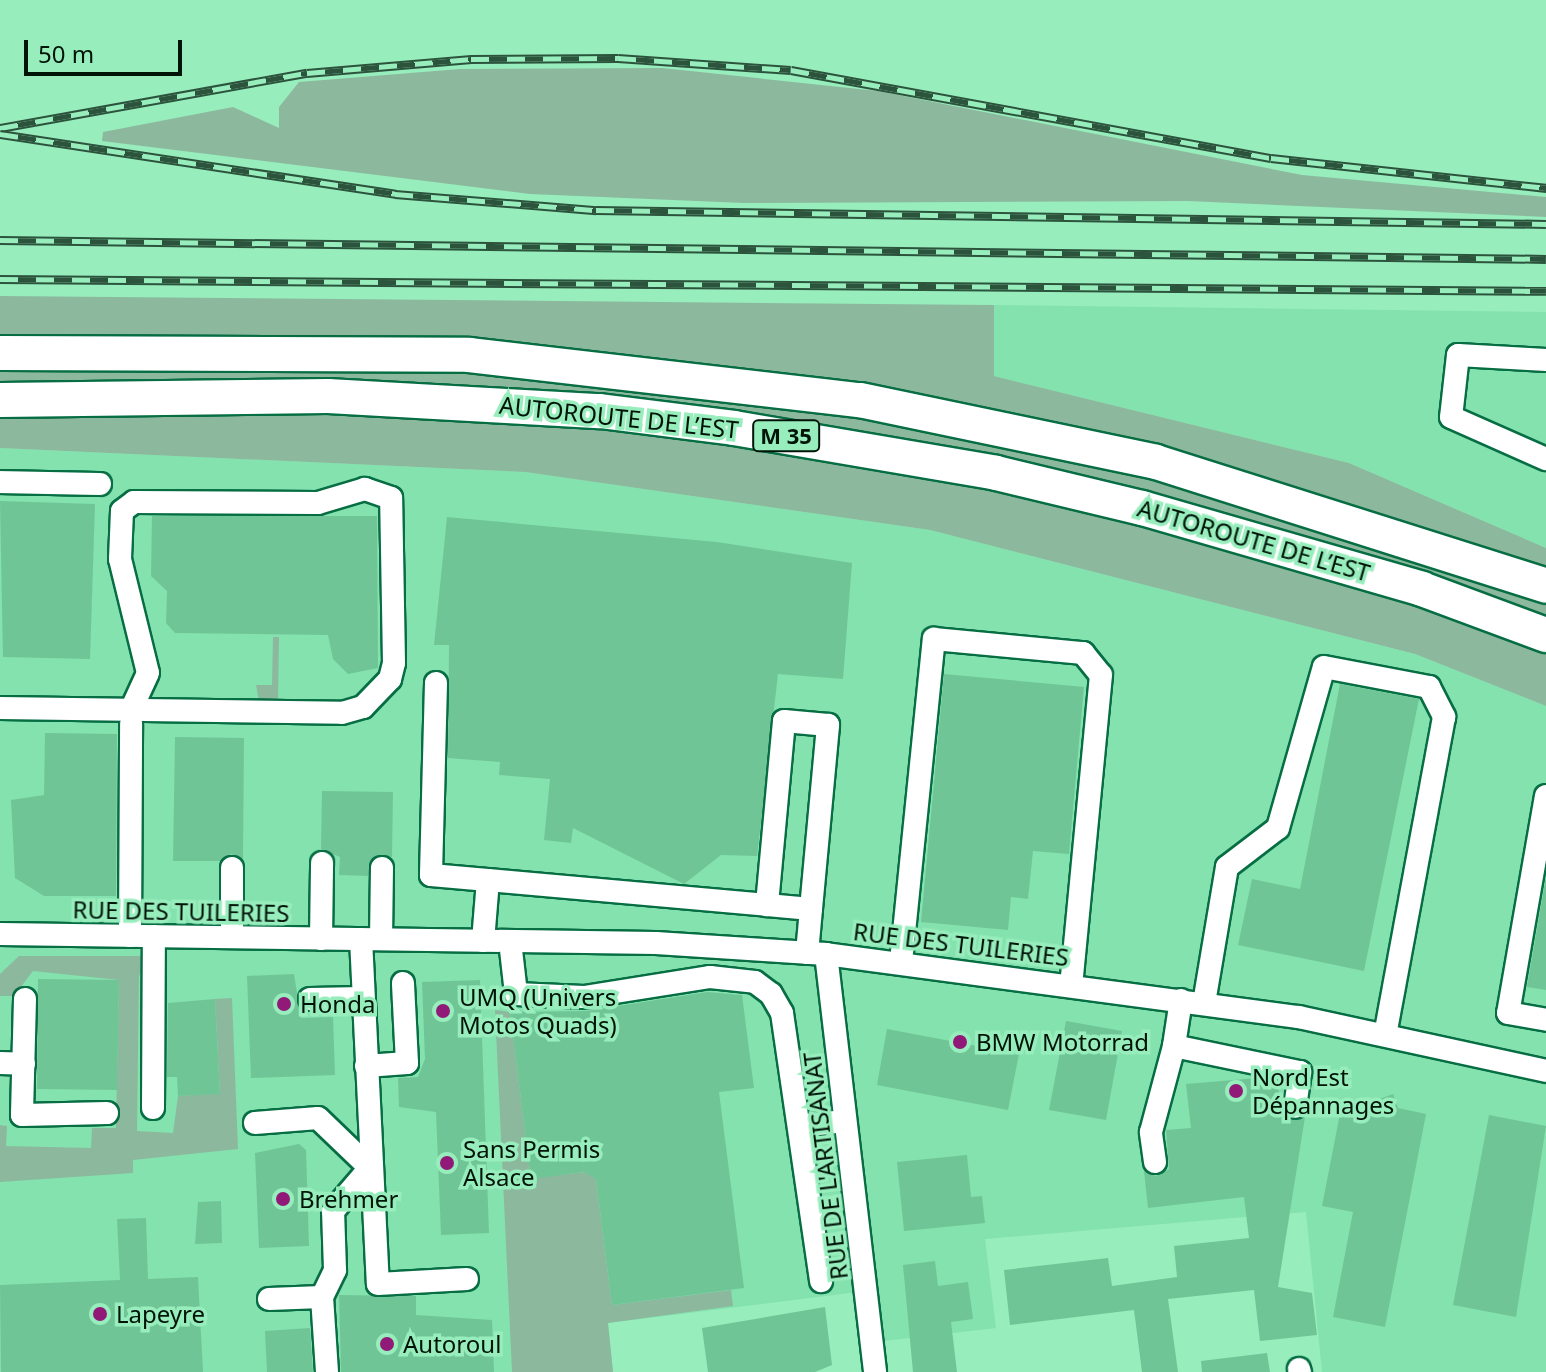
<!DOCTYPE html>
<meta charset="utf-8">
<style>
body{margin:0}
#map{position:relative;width:1546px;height:1372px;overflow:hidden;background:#97edbc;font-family:"Noto Sans",sans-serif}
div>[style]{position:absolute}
.built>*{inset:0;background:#83e2ae}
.green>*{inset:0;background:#8cb99e}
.building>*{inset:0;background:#70c596}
.roads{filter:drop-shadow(2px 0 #076e44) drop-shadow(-2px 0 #076e44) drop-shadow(0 2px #076e44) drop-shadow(0 -2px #076e44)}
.minor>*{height:22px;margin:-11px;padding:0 11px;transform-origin:11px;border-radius:11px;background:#fff}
.highway>*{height:34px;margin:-17px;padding:0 17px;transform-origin:17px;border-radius:17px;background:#fff}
.rail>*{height:9px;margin-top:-4.5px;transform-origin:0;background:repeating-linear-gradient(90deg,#97edbc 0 18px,#2c543d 0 36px);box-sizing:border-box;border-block:2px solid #2c543d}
.dots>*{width:22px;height:22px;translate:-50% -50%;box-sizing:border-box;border:4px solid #97edbc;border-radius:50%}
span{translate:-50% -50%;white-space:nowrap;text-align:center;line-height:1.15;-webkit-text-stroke:7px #97edbc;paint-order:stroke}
.shield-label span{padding:2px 6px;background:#97edbc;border:2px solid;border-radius:6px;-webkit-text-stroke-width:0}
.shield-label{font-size:22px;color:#001408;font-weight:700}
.street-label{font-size:24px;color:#001408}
.poi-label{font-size:24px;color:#001408}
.left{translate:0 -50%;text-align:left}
.scale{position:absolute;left:24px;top:40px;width:158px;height:36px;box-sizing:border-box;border:4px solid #001408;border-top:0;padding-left:10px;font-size:24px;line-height:28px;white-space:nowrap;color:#001408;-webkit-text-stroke:6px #97edbc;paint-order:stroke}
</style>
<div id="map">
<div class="built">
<i style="clip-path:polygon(994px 305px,1546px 312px,1546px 548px,1349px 463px,994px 376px)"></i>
<i style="clip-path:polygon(0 448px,525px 472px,930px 530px,1415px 654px,1546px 706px,1546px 1372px,1322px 1372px,1306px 1212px,985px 1239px,996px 1328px,884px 1341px,874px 1290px,608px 1323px,613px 1372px,0 1372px)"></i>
</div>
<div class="green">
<i style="clip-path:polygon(662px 68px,878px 91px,1302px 175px,1546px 197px,1546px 217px,1188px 201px,744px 203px,530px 194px,102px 141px,103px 132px,233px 107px,279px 128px,279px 107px,299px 82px,460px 69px)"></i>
<i style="clip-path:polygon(0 296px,994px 305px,994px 376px,1349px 463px,1546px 548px,1546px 706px,1415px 654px,930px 530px,525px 472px,0 448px)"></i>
<i style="clip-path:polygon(273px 637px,279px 637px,278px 701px,259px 701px,256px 685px,272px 685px)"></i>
<i style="clip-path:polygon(19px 956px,147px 956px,139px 976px,137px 1131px,173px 1133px,178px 1096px,220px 1093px,215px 999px,232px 998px,238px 1149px,133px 1160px,133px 1173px,0 1182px,0 1125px,7px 1126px,6px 1146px,91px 1148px,92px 1128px,116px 1128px,119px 980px,33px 971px,14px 996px,0 996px,0 974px)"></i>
<i style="clip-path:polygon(495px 1010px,510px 1012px,531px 1178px,595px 1171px,612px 1305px,731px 1290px,733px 1306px,608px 1323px,613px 1372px,512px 1372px)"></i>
</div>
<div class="building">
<i style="clip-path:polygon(0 501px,95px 504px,90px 659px,3px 657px)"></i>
<i style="clip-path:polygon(152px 516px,377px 516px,378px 668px,348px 674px,333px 659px,328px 635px,175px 633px,166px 623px,167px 591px,151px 576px)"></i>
<i style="clip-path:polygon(447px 517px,717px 542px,852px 563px,843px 679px,778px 674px,757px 856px,721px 855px,684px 884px,573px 828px,571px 843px,544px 840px,550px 779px,499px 775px,500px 762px,448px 758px,449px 645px,434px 645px)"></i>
<i style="clip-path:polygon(944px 674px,1084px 687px,1069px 854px,1033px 851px,1028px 899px,1011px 897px,1008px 930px,921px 922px)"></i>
<i style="clip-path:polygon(1340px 684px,1419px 699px,1364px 971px,1238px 945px,1252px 879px,1300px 889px)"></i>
<i style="clip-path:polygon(45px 733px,117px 734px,116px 896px,44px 896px,15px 878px,11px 800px,44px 795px)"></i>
<i style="clip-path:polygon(175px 737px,244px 738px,243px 859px,231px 854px,220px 861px,173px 861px)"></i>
<i style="clip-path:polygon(322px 791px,393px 792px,392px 857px,375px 856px,368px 876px,339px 875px,340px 857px,321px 849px)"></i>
<i style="clip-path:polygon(1546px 877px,1546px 990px,1527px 987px)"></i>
<i style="clip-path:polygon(294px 974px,301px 1018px,333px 1017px,335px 1075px,251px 1078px,247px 976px)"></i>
<i style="clip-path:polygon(38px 979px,119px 980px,117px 1090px,37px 1089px)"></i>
<i style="clip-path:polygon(480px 980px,489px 1233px,441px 1235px,436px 1112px,399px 1107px,398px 1078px,418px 1077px,425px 1059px,422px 982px)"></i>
<i style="clip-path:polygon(707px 992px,742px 995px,754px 1088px,719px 1092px,744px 1288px,612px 1305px,596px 1179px,584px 1172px,531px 1179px,510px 1012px,586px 1011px)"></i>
<i style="clip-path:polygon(215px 999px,220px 1094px,178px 1096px,177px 1077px,167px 1077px,168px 1003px)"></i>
<i style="clip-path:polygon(1066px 1021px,1122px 1031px,1106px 1120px,1049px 1110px)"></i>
<i style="clip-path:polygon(887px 1029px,1019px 1054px,1008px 1110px,877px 1085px)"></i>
<i style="clip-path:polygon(1258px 1078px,1278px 1082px,1281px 1117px,1305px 1117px,1278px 1287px,1312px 1293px,1317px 1335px,1260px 1341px,1254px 1290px,1168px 1299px,1178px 1372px,1142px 1372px,1134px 1310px,1010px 1325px,1004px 1270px,1108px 1258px,1112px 1286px,1177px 1277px,1174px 1246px,1249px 1238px,1244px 1197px,1148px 1208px,1144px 1171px,1156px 1176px,1169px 1169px,1166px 1130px,1191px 1128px,1186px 1084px)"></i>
<i style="clip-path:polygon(1393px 1094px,1398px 1108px,1426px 1114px,1385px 1327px,1333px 1317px,1353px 1212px,1322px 1206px,1343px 1098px,1369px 1103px)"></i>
<i style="clip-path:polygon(1489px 1115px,1546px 1126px,1516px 1317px,1453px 1305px)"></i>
<i style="clip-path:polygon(299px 1144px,306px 1150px,309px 1246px,259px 1248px,255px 1153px)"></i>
<i style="clip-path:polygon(967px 1155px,971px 1197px,982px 1196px,985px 1223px,904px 1231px,897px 1162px)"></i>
<i style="clip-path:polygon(221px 1201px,222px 1243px,195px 1244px,198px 1202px)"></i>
<i style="clip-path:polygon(146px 1218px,148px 1279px,198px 1277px,203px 1372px,1px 1372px,0 1285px,120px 1280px,117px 1219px)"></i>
<i style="clip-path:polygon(935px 1261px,938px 1286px,968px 1282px,973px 1319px,951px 1322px,957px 1372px,913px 1372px,903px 1265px)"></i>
<i style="clip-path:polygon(339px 1295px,416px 1296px,416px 1315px,492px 1320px,494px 1372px,341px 1372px)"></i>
<i style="clip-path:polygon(825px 1307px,832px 1365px,815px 1372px,708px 1372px,702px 1328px)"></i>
<i style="clip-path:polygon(310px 1328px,313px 1372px,267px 1372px,265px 1331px)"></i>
<i style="clip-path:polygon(1267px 1353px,1270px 1372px,1202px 1372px,1201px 1361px)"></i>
</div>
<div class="roads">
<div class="minor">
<i style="left:1546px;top:360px;width:88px;rotate:-176.7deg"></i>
<i style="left:1458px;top:355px;width:62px;rotate:96.4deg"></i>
<i style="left:1451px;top:417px;width:104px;rotate:23.9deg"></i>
<i style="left:0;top:482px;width:100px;rotate:1.1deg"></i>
<i style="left:436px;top:683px;width:192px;rotate:91.5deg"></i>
<i style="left:431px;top:875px;width:57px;rotate:5deg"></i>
<i style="left:488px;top:880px;width:280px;rotate:5.1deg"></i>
<i style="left:767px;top:905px;width:44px;rotate:5.2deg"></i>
<i style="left:811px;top:909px;width:185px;rotate:-84.7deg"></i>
<i style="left:828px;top:725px;width:44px;rotate:-174.8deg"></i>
<i style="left:784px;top:721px;width:185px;rotate:95.3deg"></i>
<i style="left:0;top:708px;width:342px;rotate:0.8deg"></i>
<i style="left:342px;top:713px;width:22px;rotate:-16deg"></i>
<i style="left:363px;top:707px;width:39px;rotate:-46deg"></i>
<i style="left:390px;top:679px;width:16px;rotate:-76deg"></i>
<i style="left:394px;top:663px;width:165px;rotate:-91deg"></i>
<i style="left:391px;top:498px;width:28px;rotate:-161deg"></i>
<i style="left:365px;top:489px;width:49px;rotate:163.4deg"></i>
<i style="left:318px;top:503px;width:184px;rotate:-179.7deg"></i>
<i style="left:134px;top:502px;width:15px;rotate:143deg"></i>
<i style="left:122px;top:511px;width:48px;rotate:92.4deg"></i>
<i style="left:120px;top:559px;width:117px;rotate:76.2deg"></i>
<i style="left:148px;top:673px;width:41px;rotate:114.7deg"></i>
<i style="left:1546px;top:796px;width:220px;rotate:99.9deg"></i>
<i style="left:1508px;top:1013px;width:39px;rotate:10deg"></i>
<i style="left:232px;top:868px;width:69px;rotate:90deg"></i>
<i style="left:0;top:934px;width:656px;rotate:0.79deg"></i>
<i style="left:656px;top:943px;width:170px;rotate:3.7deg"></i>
<i style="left:826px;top:954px;width:477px;rotate:7.6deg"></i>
<i style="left:1299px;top:1017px;width:253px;rotate:12.3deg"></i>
<i style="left:130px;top:936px;width:212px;rotate:-89.7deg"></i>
<i style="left:321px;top:939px;width:76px;rotate:-89.2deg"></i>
<i style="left:361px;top:939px;width:345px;rotate:87.2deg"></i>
<i style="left:378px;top:1284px;width:89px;rotate:-3.2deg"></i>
<i style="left:381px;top:939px;width:71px;rotate:-89.2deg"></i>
<i style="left:483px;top:941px;width:61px;rotate:-85.3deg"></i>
<i style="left:510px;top:941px;width:53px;rotate:83.5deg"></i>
<i style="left:516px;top:994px;width:68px;rotate:2.5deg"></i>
<i style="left:584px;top:997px;width:128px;rotate:-9deg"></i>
<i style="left:710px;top:977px;width:45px;rotate:6.3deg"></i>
<i style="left:755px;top:982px;width:20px;rotate:37deg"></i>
<i style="left:771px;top:994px;width:22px;rotate:60deg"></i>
<i style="left:782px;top:1013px;width:271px;rotate:81.7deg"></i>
<i style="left:807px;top:953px;width:44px;rotate:-84.8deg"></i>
<i style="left:826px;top:954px;width:421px;rotate:83.3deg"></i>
<i style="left:901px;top:962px;width:325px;rotate:-84.2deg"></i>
<i style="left:934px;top:639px;width:150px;rotate:5.4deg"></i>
<i style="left:1083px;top:653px;width:28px;rotate:51deg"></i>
<i style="left:1101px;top:675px;width:310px;rotate:95.5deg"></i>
<i style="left:25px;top:999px;width:116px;rotate:91.5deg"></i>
<i style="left:22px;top:1115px;width:85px;rotate:-1.3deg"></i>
<i style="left:310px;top:999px;width:53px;rotate:-1.1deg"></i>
<i style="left:1181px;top:1000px;width:47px;rotate:98.7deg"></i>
<i style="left:1174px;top:1046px;width:129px;rotate:11.7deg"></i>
<i style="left:1300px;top:1072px;width:35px;rotate:98deg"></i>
<i style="left:1204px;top:1003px;width:138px;rotate:-80.4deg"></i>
<i style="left:1227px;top:867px;width:64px;rotate:-37.4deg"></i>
<i style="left:1278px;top:828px;width:167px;rotate:-74.1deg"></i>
<i style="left:1324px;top:667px;width:107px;rotate:10.8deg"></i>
<i style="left:1429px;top:687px;width:34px;rotate:63deg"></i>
<i style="left:1444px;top:717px;width:323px;rotate:100.5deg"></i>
<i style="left:0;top:1063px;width:24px;rotate:2deg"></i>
<i style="left:366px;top:1066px;width:41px;rotate:-4.2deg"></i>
<i style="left:407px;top:1063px;width:80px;rotate:-92.9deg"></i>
<i style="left:153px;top:1108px;width:172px;rotate:-89.7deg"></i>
<i style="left:255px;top:1123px;width:63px;rotate:-4.5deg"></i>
<i style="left:318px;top:1118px;width:72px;rotate:43.9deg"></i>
<i style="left:799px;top:1126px;width:46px;rotate:-6.2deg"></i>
<i style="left:1155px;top:1162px;width:30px;rotate:-98deg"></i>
<i style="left:1151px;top:1132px;width:89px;rotate:-75deg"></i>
<i style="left:269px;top:1299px;width:53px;rotate:-2.2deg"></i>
<i style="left:1299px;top:1369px;width:3px;rotate:72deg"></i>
<i style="left:327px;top:1372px;width:75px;rotate:-93.8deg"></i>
<i style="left:322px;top:1297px;width:30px;rotate:-64deg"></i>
<i style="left:335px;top:1270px;width:59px;rotate:-91.9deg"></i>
<i style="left:333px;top:1211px;width:57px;rotate:-49.3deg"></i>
</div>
<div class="highway">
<i style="left:0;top:353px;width:469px;rotate:0.2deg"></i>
<i style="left:469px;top:355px;width:394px;rotate:6.6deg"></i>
<i style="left:860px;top:400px;width:302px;rotate:11.8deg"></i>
<i style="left:1156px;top:462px;width:409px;rotate:17.6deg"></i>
<i style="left:0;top:400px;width:328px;rotate:-0.7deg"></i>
<i style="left:328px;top:396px;width:272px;rotate:3.2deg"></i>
<i style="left:600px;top:411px;width:135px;rotate:7.2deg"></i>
<i style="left:734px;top:428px;width:266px;rotate:9.7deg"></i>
<i style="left:996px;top:473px;width:150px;rotate:13.5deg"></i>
<i style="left:1142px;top:508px;width:291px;rotate:16.1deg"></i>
<i style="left:1422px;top:589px;width:132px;rotate:20.4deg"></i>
</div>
</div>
<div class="rail">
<i style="left:0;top:128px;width:312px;rotate:-10.2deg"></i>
<i style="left:307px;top:73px;width:165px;rotate:-4.9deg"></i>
<i style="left:471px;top:59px;width:147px;rotate:-0.4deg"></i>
<i style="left:618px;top:58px;width:173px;rotate:4deg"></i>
<i style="left:791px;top:70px;width:488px;rotate:10.4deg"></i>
<i style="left:1271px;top:158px;width:277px;rotate:6.2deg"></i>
<i style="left:0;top:134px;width:400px;rotate:8.6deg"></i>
<i style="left:395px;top:194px;width:202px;rotate:4.6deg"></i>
<i style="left:596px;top:210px;width:950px;rotate:0.84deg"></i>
<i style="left:0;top:240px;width:1546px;rotate:0.7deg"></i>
<i style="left:0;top:279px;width:1546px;rotate:0.44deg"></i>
</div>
<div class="dots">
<i style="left:284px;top:1004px;background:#911a78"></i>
<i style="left:443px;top:1011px;background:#911a78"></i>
<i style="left:960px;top:1042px;background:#911a78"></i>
<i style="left:1236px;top:1091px;background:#911a78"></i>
<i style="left:447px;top:1163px;background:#911a78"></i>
<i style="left:283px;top:1199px;background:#911a78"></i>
<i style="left:100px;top:1314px;background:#911a78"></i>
<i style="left:387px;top:1344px;background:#911a78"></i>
</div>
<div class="shield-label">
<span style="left:786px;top:436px">M 35</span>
</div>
<div class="street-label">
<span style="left:619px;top:417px;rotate:6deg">AUTOROUTE DE L’EST</span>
<span style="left:1254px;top:540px;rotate:16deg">AUTOROUTE DE L’EST</span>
<span style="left:181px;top:911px;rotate:1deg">RUE DES TUILERIES</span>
<span style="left:961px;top:944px;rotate:7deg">RUE DES TUILERIES</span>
<span style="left:825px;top:1166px;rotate:-97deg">RUE DE L'ARTISANAT</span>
</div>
<div class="poi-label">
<span class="left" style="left:459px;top:1011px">UMQ (Univers<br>Motos Quads)</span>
<span class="left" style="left:300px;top:1004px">Honda</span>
<span class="left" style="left:976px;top:1042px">BMW Motorrad</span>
<span class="left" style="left:1252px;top:1091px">Nord Est<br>Dépannages</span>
<span class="left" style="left:463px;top:1163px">Sans Permis<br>Alsace</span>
<span class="left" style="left:299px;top:1199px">Brehmer</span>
<span class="left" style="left:116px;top:1314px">Lapeyre</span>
<span class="left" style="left:403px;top:1344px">Autoroul</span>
</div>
<div class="scale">50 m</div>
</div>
